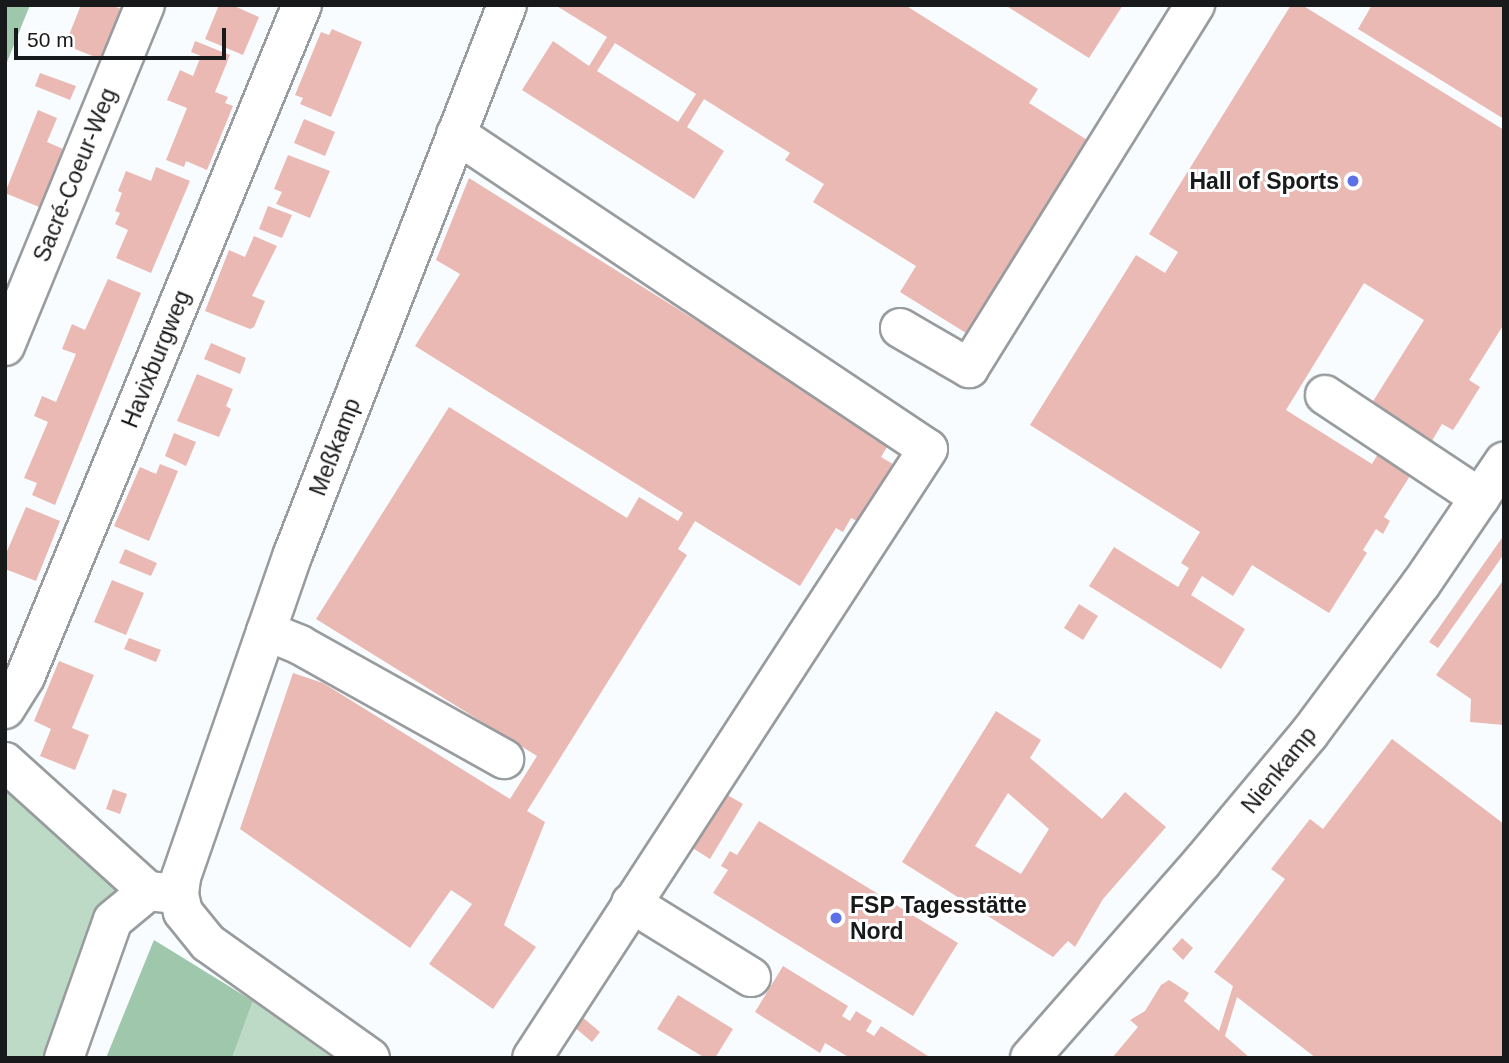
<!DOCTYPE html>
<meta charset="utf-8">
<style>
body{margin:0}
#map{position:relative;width:1509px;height:1063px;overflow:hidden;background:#f8fcfe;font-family:Arial,sans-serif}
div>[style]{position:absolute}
.green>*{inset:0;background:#bcdac5}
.forest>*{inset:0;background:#9fc7ac}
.building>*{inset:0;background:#eab9b4}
.roads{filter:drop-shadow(2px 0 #999c9e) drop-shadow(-2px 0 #999c9e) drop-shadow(0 2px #999c9e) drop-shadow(0 -2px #999c9e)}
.minor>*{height:38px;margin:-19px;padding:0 19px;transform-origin:19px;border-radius:19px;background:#fff}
.dots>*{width:19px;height:19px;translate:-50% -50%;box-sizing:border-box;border:4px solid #fff;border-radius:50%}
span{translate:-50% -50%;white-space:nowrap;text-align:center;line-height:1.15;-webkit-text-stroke:6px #fff;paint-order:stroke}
.street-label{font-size:23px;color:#18191a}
.poi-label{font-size:23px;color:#18191a;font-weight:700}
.right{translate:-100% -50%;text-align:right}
.left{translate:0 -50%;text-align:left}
.frame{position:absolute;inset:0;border:7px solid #18191a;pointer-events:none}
.scale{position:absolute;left:14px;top:28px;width:212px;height:32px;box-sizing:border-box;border:4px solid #18191a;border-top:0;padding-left:9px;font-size:21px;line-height:24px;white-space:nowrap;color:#18191a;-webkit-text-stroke:5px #fff;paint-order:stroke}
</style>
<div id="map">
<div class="green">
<i style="clip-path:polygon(5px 780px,118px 883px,57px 1058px,5px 1058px)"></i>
<i style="clip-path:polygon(253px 1001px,332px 1058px,232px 1058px)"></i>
</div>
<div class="forest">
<i style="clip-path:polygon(5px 5px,30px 5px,5px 67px)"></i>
<i style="clip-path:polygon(154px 940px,253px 1001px,232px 1058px,106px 1058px)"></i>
</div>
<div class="building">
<i style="clip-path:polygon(81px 5px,111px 5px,121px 9px,100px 59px,65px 45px)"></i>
<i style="clip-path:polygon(219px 5px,232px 5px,259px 17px,243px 55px,205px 39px)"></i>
<i style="clip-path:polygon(evenodd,555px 5px,905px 5px,1038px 89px,1029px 103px,1095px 145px,974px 338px,900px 292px,916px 266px,813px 202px,824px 184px,785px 160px,790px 153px,704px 99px,687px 127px,724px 151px,694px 199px,522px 90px,553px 41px,589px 66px,607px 37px,555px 5px,615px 43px,696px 94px,678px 122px,597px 71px,615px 43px)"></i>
<i style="clip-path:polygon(1005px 5px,1123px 5px,1089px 58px)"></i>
<i style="clip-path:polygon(1291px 5px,1302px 5px,1504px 130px,1504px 324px,1469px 380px,1480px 387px,1459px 421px,1453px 430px,1442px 424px,1430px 444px,1370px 406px,1424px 320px,1364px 283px,1286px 410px,1372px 464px,1382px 447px,1415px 468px,1384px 517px,1390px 521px,1383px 534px,1376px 529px,1363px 550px,1367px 553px,1329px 613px,1252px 565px,1233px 596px,1202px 576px,1191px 595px,1245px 629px,1221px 669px,1089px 586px,1114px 547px,1178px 587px,1189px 568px,1181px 563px,1200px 532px,1030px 425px,1136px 255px,1165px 273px,1178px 252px,1149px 234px)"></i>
<i style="clip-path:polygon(1372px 5px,1504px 5px,1504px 119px,1358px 29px)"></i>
<i style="clip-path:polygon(332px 29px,362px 42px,331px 117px,300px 104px,303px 98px,295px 95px,321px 32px,329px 35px)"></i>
<i style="clip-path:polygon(195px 41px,230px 55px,215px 92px,228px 97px,225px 103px,233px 106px,207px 170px,186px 161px,184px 167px,166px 160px,187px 108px,167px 100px,180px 70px,193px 76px,201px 56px,191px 52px)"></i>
<i style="clip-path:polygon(40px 73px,76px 86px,70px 100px,35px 86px)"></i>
<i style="clip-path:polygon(38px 110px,57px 118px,47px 142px,63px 149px,39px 207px,5px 193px)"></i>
<i style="clip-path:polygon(304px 119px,335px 132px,325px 156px,294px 143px)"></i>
<i style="clip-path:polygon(288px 155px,330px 171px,310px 218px,276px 204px,282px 192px,274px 189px)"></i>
<i style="clip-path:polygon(156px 167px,190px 181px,151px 273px,116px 258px,128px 230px,115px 224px,120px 213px,115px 211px,122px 193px,118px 191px,126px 171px,151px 181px)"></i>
<i style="clip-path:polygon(469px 178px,890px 442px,881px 457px,898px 467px,878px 510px,867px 505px,859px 522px,851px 518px,843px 532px,836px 528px,800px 586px,695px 521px,678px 549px,687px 555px,527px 811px,545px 822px,504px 925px,536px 947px,493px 1009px,429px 964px,472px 904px,451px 890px,410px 948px,240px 829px,293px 673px,323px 683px,510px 799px,537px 756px,316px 619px,449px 407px,627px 518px,639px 497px,678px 521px,683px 513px,415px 346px,460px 274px,436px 260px)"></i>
<i style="clip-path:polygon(268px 206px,292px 215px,282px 238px,259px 229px)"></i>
<i style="clip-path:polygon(254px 236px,277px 246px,252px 296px,265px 301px,254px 327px,250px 329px,205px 311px,229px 250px,245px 257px)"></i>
<i style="clip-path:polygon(108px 279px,141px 293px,55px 505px,32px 495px,37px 483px,24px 478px,48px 422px,34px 416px,42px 396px,56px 402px,76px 354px,62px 349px,72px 324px,85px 330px)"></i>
<i style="clip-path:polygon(211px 343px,246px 358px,240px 374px,204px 359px)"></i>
<i style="clip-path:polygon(197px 374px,233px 389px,226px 406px,231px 409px,219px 437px,177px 421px)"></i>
<i style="clip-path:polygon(174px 433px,196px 442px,186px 466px,165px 456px)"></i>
<i style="clip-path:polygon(160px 464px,178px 471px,149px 541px,114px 526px,140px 467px,156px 474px)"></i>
<i style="clip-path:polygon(26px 507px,60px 521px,36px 581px,5px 569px,5px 556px)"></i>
<i style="clip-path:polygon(1504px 535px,1504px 554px,1438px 648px,1429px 642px)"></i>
<i style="clip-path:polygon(125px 549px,157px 563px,151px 576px,119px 563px)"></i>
<i style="clip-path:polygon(1504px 579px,1504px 725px,1470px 722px,1471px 699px,1436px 675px)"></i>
<i style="clip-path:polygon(112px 580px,144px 593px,126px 635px,94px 622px)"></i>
<i style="clip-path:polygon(1079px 604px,1098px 616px,1083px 640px,1064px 628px)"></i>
<i style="clip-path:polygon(129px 638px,161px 650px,156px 662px,124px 649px)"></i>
<i style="clip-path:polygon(59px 661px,94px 675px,72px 728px,89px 735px,75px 770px,40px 756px,51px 729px,34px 721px)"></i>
<i style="clip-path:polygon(evenodd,996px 711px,1041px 740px,1030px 758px,1102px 819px,1125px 792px,1166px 827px,1103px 899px,1075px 947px,1068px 941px,1053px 957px,902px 862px,996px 711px,1008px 793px,1049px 829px,1021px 874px,975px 846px,1008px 793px)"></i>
<i style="clip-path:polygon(1392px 739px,1504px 824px,1504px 1058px,1316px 1058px,1237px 997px,1225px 1036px,1250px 1058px,1112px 1058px,1138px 1027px,1130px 1020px,1145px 1011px,1161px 985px,1169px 980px,1189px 993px,1184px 1001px,1219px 1031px,1233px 986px,1214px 972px,1285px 879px,1271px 869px,1310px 819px,1323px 829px)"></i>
<i style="clip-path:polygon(113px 789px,127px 794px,120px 814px,106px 809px)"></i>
<i style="clip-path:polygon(724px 793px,743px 804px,710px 859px,691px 847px)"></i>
<i style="clip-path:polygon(759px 821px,958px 943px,913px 1016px,713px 893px,728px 870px,721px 866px,730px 851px,737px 855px)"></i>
<i style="clip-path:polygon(1182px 938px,1193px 948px,1183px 960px,1172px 949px)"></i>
<i style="clip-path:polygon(783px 966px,848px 1006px,842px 1016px,850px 1021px,856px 1011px,872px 1021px,866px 1031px,874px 1036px,881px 1026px,931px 1058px,850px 1058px,825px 1043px,820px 1053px,755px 1012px)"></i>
<i style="clip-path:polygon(678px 995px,733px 1029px,715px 1058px,705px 1058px,657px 1029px)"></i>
<i style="clip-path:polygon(581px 1016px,600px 1032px,592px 1042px,573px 1026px)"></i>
</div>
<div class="roads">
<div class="minor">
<i style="left:456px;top:134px;width:567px;rotate:33.72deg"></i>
<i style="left:928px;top:449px;width:726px;rotate:123.03deg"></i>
<i style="left:900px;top:328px;width:80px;rotate:30.1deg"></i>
<i style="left:969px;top:368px;width:428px;rotate:-58.1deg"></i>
<i style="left:5px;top:346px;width:369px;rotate:-67.7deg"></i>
<i style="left:1325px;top:395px;width:186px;rotate:33.6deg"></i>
<i style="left:266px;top:631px;width:37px;rotate:22deg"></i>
<i style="left:300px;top:645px;width:234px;rotate:29.2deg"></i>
<i style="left:5px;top:709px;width:38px;rotate:-58deg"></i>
<i style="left:25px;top:677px;width:727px;rotate:-67.6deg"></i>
<i style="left:5px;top:762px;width:193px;rotate:42.1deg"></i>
<i style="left:148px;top:891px;width:31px;rotate:6deg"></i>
<i style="left:631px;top:903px;width:141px;rotate:31.7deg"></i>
<i style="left:64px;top:1058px;width:146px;rotate:-70.5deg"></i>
<i style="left:113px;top:920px;width:45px;rotate:-39.6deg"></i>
<i style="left:370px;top:1058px;width:199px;rotate:-144.6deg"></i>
<i style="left:208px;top:943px;width:40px;rotate:-129deg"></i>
<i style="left:183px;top:912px;width:18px;rotate:-103deg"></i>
<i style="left:179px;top:894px;width:17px;rotate:-83deg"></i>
<i style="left:181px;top:877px;width:342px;rotate:-70.9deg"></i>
<i style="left:293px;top:554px;width:589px;rotate:-68.7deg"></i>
<i style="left:1030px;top:1058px;width:261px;rotate:-48.7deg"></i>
<i style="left:1202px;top:862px;width:167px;rotate:-50.1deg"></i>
<i style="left:1309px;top:734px;width:187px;rotate:-53.3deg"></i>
<i style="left:1421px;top:584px;width:148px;rotate:-55.8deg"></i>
</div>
</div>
<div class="dots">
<i style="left:1353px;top:181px;background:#5c70e7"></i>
<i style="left:836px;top:918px;background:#5c70e7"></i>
</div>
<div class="street-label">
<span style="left:75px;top:175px;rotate:-68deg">Sacré-Coeur-Weg</span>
<span style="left:156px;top:359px;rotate:-68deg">Havixburgweg</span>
<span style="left:335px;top:447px;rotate:-69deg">Meßkamp</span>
<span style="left:1279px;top:770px;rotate:-51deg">Nienkamp</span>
</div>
<div class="poi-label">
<span class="right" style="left:1339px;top:181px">Hall of Sports</span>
<span class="left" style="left:850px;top:918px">FSP Tagesstätte<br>Nord</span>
</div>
<div class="frame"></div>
<div class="scale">50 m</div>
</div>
